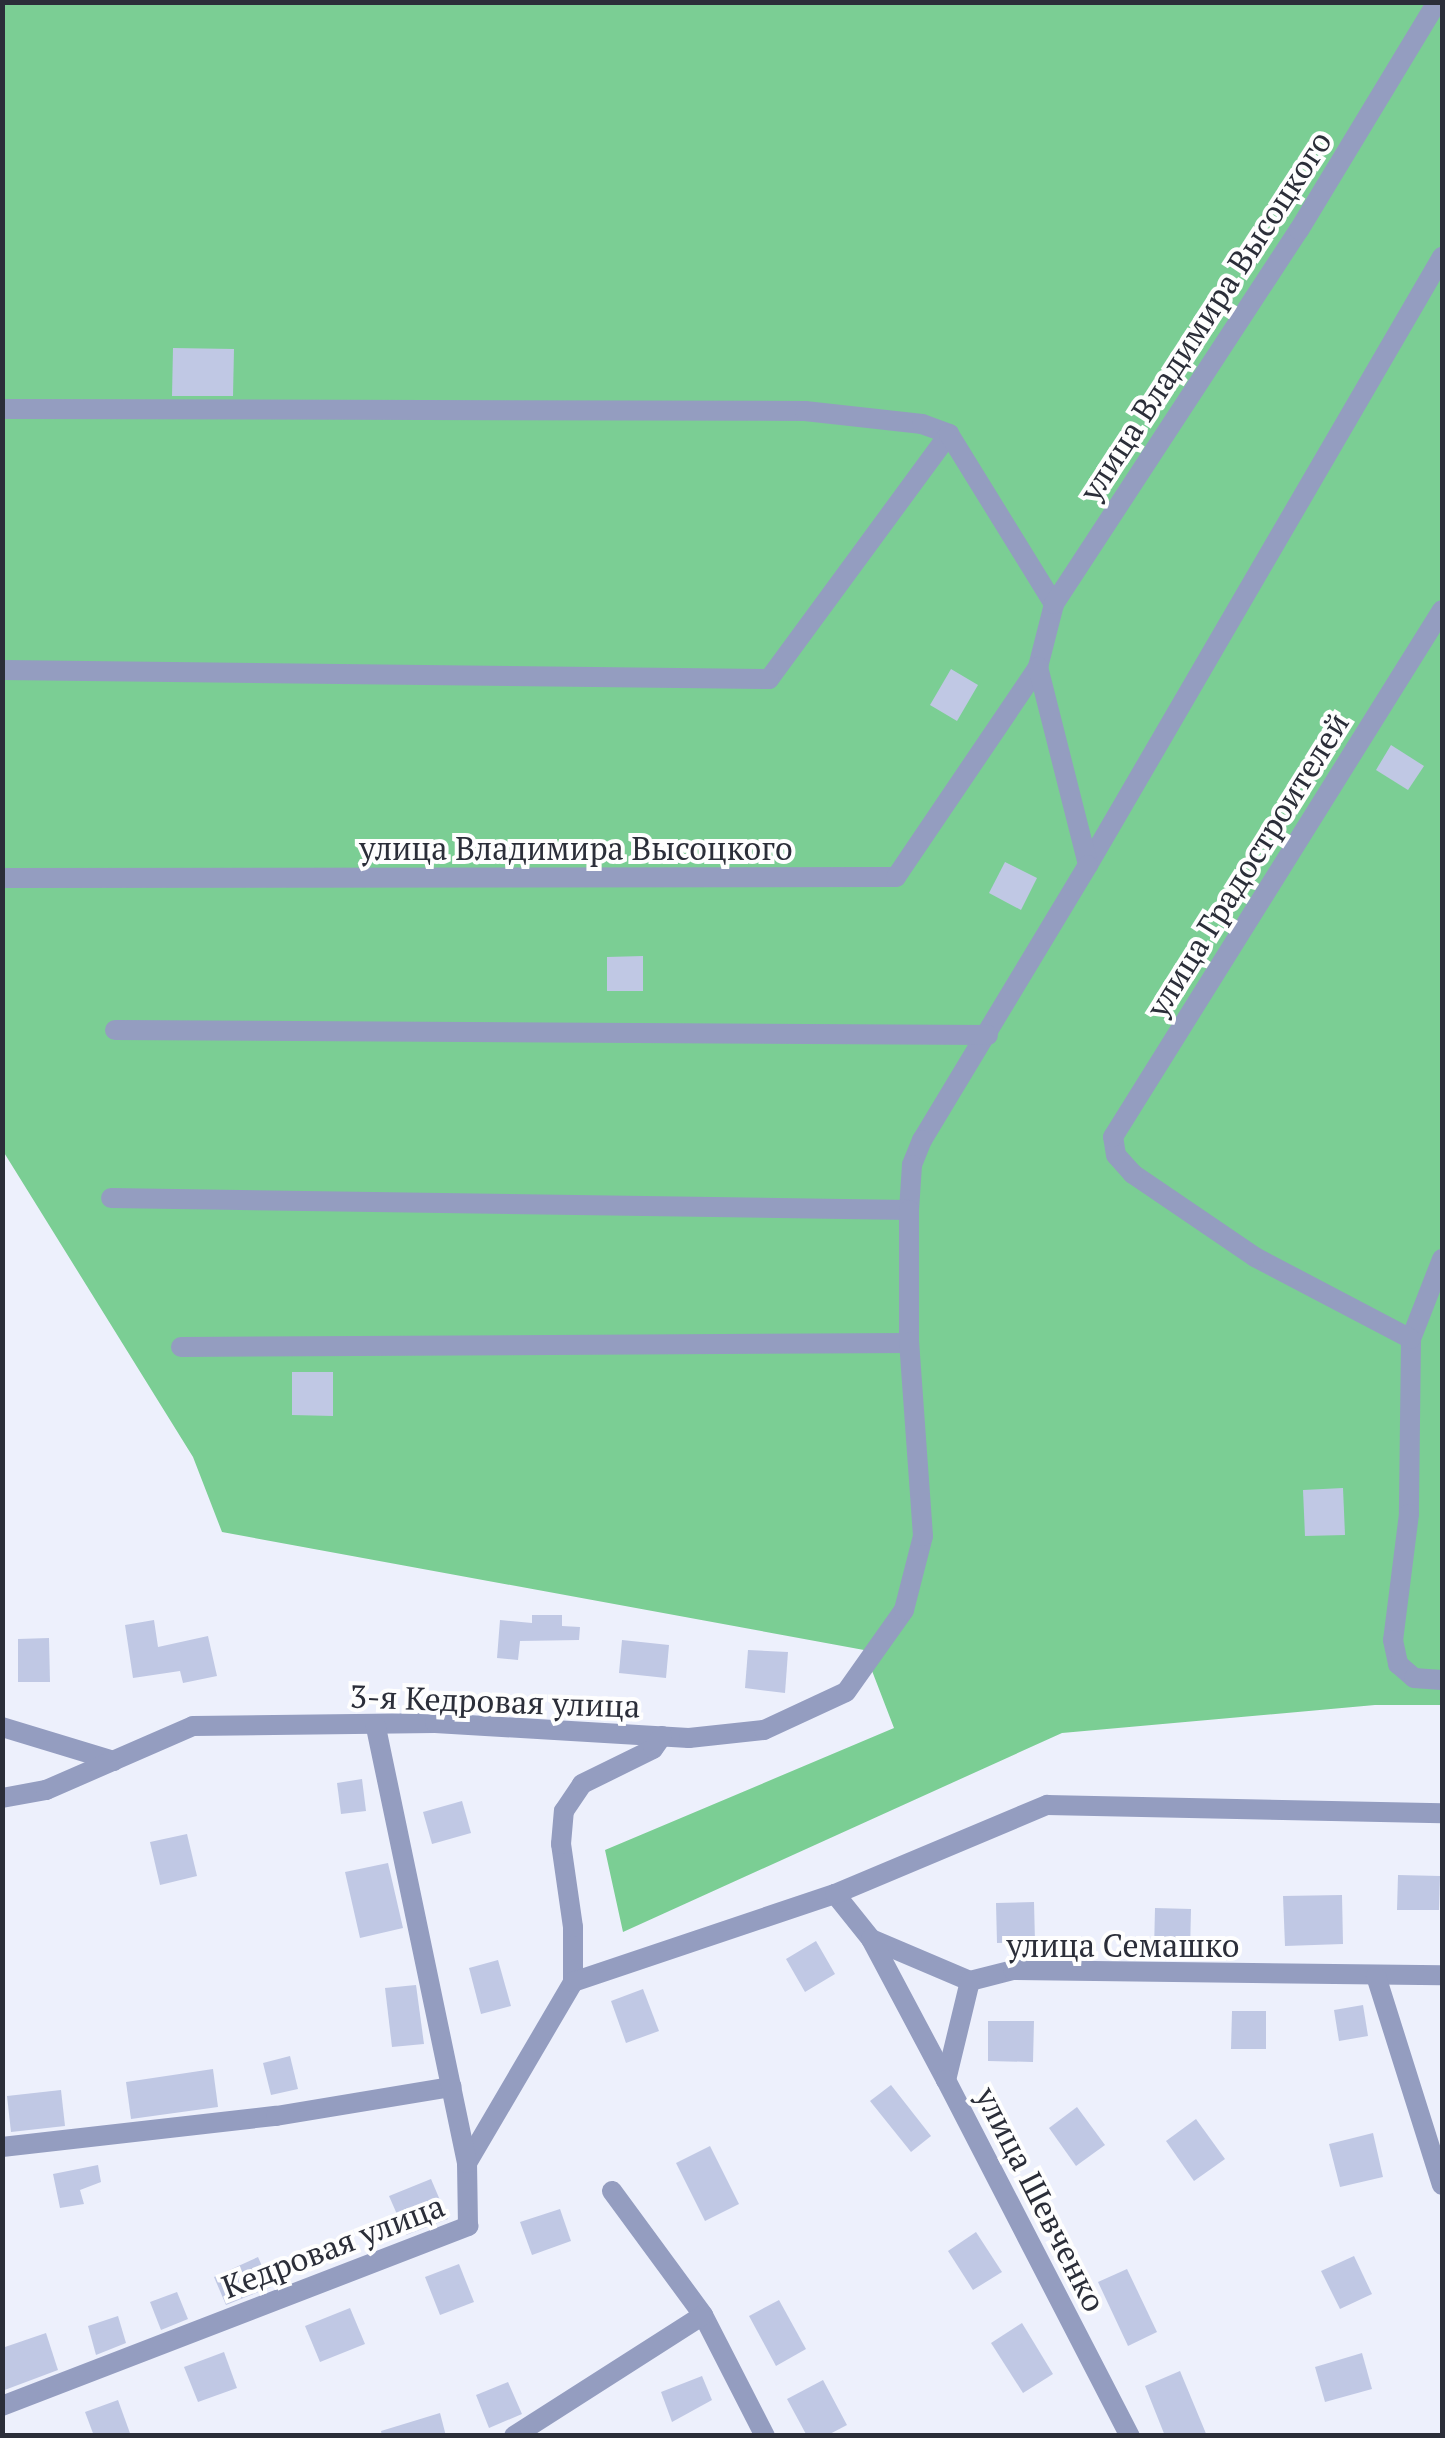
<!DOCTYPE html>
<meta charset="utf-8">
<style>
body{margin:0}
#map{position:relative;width:1445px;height:2438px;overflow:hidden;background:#edf0fc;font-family:"PT Serif",serif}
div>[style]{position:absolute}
.forest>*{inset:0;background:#7bce94}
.building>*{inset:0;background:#c0c8e4}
.street>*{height:20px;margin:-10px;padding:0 10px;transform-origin:10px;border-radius:10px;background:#949dc0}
span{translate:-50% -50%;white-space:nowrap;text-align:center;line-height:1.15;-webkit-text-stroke:8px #fefefe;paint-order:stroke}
.street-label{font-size:32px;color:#2b2e39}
.frame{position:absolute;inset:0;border:5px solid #2b2e39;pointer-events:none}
</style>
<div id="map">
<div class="forest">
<i style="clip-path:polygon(3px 3px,1442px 3px,1442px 1705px,1375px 1705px,1062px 1733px,623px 1932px,605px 1850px,894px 1728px,864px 1650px,222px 1532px,193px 1457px,3px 1151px)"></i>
</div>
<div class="building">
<i style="clip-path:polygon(173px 348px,234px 349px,233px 396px,172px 396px)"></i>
<i style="clip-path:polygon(951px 669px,978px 685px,957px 721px,930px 705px)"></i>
<i style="clip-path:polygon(1391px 745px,1424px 766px,1408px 790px,1376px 770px)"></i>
<i style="clip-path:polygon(1005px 862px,1037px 878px,1021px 910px,989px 893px)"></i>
<i style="clip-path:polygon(643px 956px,643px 991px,607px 991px,607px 957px)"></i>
<i style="clip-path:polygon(292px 1372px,333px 1372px,333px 1416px,292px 1415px)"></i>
<i style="clip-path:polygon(1343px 1488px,1345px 1535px,1305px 1536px,1303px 1490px)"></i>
<i style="clip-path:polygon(532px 1615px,562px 1615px,562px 1626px,580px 1627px,579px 1640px,520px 1641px,518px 1660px,497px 1658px,500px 1620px,532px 1623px)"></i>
<i style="clip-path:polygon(154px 1620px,158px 1647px,208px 1636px,217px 1676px,183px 1683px,180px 1671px,133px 1678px,125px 1625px)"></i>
<i style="clip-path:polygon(49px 1638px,50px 1682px,18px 1682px,18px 1639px)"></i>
<i style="clip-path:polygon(622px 1640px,669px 1645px,666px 1678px,619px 1673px)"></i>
<i style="clip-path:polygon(748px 1650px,788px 1652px,785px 1693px,745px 1688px)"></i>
<i style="clip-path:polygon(362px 1779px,366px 1811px,341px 1814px,337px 1783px)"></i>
<i style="clip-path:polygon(462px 1801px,471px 1833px,432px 1844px,423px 1812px)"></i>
<i style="clip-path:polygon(187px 1834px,197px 1876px,160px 1885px,150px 1842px)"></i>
<i style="clip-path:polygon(388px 1863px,403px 1928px,360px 1938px,345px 1872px)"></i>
<i style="clip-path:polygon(1398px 1875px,1440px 1876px,1439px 1910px,1397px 1910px)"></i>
<i style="clip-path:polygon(1342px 1895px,1343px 1944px,1285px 1946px,1283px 1896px)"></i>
<i style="clip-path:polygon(1034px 1902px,1035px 1942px,997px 1943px,996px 1903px)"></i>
<i style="clip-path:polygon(1155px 1908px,1191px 1909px,1190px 1952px,1154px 1951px)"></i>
<i style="clip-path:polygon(816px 1941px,835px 1974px,805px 1992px,786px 1959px)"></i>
<i style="clip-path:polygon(498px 1960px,511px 2006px,481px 2014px,469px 1968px)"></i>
<i style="clip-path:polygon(416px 1985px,424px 2044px,392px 2047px,385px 1988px)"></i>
<i style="clip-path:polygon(643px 1989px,659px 2031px,626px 2043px,611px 2001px)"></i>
<i style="clip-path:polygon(1363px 2005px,1368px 2036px,1339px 2041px,1334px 2010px)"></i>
<i style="clip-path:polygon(1232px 2011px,1266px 2011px,1266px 2049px,1231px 2049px)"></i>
<i style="clip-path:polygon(988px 2021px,1034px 2021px,1033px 2062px,988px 2061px)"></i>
<i style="clip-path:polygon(290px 2056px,298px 2089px,271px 2095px,263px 2063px)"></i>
<i style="clip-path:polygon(213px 2069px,218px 2107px,131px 2119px,126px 2082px)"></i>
<i style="clip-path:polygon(891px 2085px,931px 2136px,911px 2152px,870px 2101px)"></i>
<i style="clip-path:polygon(61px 2090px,65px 2126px,11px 2132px,7px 2096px)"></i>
<i style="clip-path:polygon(1077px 2107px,1105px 2145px,1076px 2166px,1049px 2128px)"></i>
<i style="clip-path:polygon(1196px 2119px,1225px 2159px,1194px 2181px,1166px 2141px)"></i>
<i style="clip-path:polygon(1373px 2133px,1383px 2177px,1340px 2187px,1329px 2144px)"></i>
<i style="clip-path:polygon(710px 2146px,739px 2204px,705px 2221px,676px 2163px)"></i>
<i style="clip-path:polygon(98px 2165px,101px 2182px,80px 2190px,84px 2204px,60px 2208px,53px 2174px)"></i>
<i style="clip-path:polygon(431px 2179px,448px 2219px,406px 2235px,389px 2196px)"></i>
<i style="clip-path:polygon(560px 2209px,571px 2241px,532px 2255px,520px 2222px)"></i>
<i style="clip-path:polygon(976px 2232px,1002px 2272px,973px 2290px,948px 2251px)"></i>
<i style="clip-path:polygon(1354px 2256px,1372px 2294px,1340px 2309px,1321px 2271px)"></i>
<i style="clip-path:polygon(258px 2257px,271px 2287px,226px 2305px,214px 2277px)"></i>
<i style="clip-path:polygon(459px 2264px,474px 2302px,440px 2315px,425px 2277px)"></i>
<i style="clip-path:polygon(1127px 2269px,1157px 2332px,1128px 2346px,1098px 2282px)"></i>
<i style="clip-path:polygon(177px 2292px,188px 2319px,161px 2330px,150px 2302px)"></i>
<i style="clip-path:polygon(779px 2300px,806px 2349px,776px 2366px,749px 2316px)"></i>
<i style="clip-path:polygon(350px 2308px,365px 2344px,320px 2362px,305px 2326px)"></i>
<i style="clip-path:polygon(118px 2316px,126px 2343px,96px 2355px,88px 2326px)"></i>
<i style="clip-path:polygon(1022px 2323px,1053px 2374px,1023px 2393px,991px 2343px)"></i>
<i style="clip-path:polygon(46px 2333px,58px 2370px,2px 2391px,2px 2348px)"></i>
<i style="clip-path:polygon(224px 2352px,237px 2388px,198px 2402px,184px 2367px)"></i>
<i style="clip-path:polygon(1362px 2353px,1372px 2389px,1325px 2402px,1315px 2367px)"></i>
<i style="clip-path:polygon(1180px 2371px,1207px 2436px,1165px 2436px,1145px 2386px)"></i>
<i style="clip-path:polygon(702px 2376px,712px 2400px,672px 2422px,661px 2392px)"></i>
<i style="clip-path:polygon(823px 2380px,847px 2425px,826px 2436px,807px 2436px,787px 2399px)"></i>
<i style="clip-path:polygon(508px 2382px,522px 2414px,489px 2428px,476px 2395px)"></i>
<i style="clip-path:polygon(118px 2400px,131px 2436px,94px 2436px,85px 2412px)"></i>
<i style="clip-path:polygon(440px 2413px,446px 2436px,382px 2436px,381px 2431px)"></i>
</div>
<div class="street">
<i style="left:2px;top:409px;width:803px;rotate:0.14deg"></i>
<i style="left:805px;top:411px;width:118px;rotate:6.3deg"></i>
<i style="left:922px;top:424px;width:29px;rotate:20deg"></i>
<i style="left:949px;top:434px;width:304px;rotate:126.3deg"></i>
<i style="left:769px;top:679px;width:767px;rotate:-179.33deg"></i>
<i style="left:949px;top:434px;width:200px;rotate:58.3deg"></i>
<i style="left:1038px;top:667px;width:65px;rotate:-75.7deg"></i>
<i style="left:1054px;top:604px;width:447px;rotate:-56.8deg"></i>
<i style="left:1299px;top:230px;width:267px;rotate:-58.8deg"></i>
<i style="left:1088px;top:865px;width:704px;rotate:-59.79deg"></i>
<i style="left:2px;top:878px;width:894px;rotate:-0.06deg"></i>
<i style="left:896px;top:877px;width:254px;rotate:-55.9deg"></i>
<i style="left:1038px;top:667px;width:204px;rotate:75.8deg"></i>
<i style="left:1088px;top:865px;width:321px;rotate:121.1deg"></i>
<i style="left:922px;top:1140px;width:27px;rotate:112deg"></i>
<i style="left:912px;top:1165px;width:45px;rotate:93.8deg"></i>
<i style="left:909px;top:1210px;width:798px;rotate:-179.14deg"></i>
<i style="left:115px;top:1030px;width:873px;rotate:0.33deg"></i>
<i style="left:1442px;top:1259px;width:86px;rotate:111.2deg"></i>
<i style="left:1411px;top:1339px;width:175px;rotate:90.7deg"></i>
<i style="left:1409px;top:1514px;width:127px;rotate:97.2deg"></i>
<i style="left:1393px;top:1640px;width:25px;rotate:78deg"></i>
<i style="left:1398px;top:1664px;width:21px;rotate:41deg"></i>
<i style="left:1414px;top:1678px;width:28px;rotate:4deg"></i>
<i style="left:1411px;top:1339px;width:176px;rotate:-152.3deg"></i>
<i style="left:1255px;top:1257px;width:148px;rotate:-145.8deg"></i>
<i style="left:1133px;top:1174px;width:25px;rotate:-132deg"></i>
<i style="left:1116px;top:1155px;width:18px;rotate:-99deg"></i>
<i style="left:1113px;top:1137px;width:621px;rotate:-58.02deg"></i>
<i style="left:181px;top:1347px;width:728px;rotate:-0.31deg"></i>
<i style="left:909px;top:1343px;width:133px;rotate:-90deg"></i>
<i style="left:2px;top:1727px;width:117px;rotate:16.9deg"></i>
<i style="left:2px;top:1798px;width:45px;rotate:-10.3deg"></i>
<i style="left:46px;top:1790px;width:160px;rotate:-23.5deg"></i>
<i style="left:193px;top:1726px;width:242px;rotate:-0.7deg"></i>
<i style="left:435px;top:1723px;width:254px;rotate:3.4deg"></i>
<i style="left:689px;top:1738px;width:75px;rotate:-6.1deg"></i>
<i style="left:764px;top:1730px;width:90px;rotate:-24.9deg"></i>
<i style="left:846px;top:1692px;width:100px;rotate:-54.7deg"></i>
<i style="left:904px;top:1610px;width:76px;rotate:-75.6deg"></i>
<i style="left:923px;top:1536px;width:194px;rotate:-94.1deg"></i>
<i style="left:835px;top:1894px;width:58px;rotate:51.3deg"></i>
<i style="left:871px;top:1939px;width:108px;rotate:23deg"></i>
<i style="left:970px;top:1981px;width:44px;rotate:-14.3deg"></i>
<i style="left:1013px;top:1970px;width:429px;rotate:0.7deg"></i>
<i style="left:871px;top:1939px;width:160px;rotate:62deg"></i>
<i style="left:1376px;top:1976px;width:219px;rotate:72.5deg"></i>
<i style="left:970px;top:1981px;width:102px;rotate:103.6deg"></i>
<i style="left:946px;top:2080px;width:401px;rotate:62.7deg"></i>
<i style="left:573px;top:1982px;width:55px;rotate:-90deg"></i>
<i style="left:573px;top:1927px;width:84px;rotate:-98.2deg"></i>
<i style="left:561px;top:1844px;width:33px;rotate:-85deg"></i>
<i style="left:564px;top:1811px;width:32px;rotate:-56deg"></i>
<i style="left:582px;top:1784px;width:79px;rotate:-26.2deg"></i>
<i style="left:653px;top:1749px;width:16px;rotate:-55deg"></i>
<i style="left:2px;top:2147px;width:276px;rotate:-6.5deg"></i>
<i style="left:276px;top:2116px;width:178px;rotate:-9.4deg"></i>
<i style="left:467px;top:2163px;width:210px;rotate:-59.6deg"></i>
<i style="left:573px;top:1982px;width:276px;rotate:-18.6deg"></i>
<i style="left:835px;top:1894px;width:230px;rotate:-22.8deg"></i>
<i style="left:1047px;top:1805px;width:395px;rotate:1.2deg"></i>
<i style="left:612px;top:2191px;width:154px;rotate:53.7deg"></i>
<i style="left:703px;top:2315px;width:136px;rotate:62.9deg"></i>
<i style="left:2px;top:2406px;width:500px;rotate:-21.1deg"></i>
<i style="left:468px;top:2226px;width:63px;rotate:-90.9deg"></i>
<i style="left:467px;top:2163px;width:446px;rotate:-101.8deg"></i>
<i style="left:514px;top:2436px;width:224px;rotate:-32.6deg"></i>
</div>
<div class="street-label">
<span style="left:1205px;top:316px;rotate:-57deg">улица Владимира Высоцкого</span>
<span style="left:576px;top:848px">улица Владимира Высоцкого</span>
<span style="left:1247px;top:865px;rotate:-58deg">улица Градостроителей</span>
<span style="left:495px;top:1701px;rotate:2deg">3-я Кедровая улица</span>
<span style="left:1123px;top:1945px">улица Семашко</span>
<span style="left:1041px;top:2199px;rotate:63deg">улица Шевченко</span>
<span style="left:333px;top:2246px;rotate:-21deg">Кедровая улица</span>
</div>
<div class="frame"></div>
</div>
